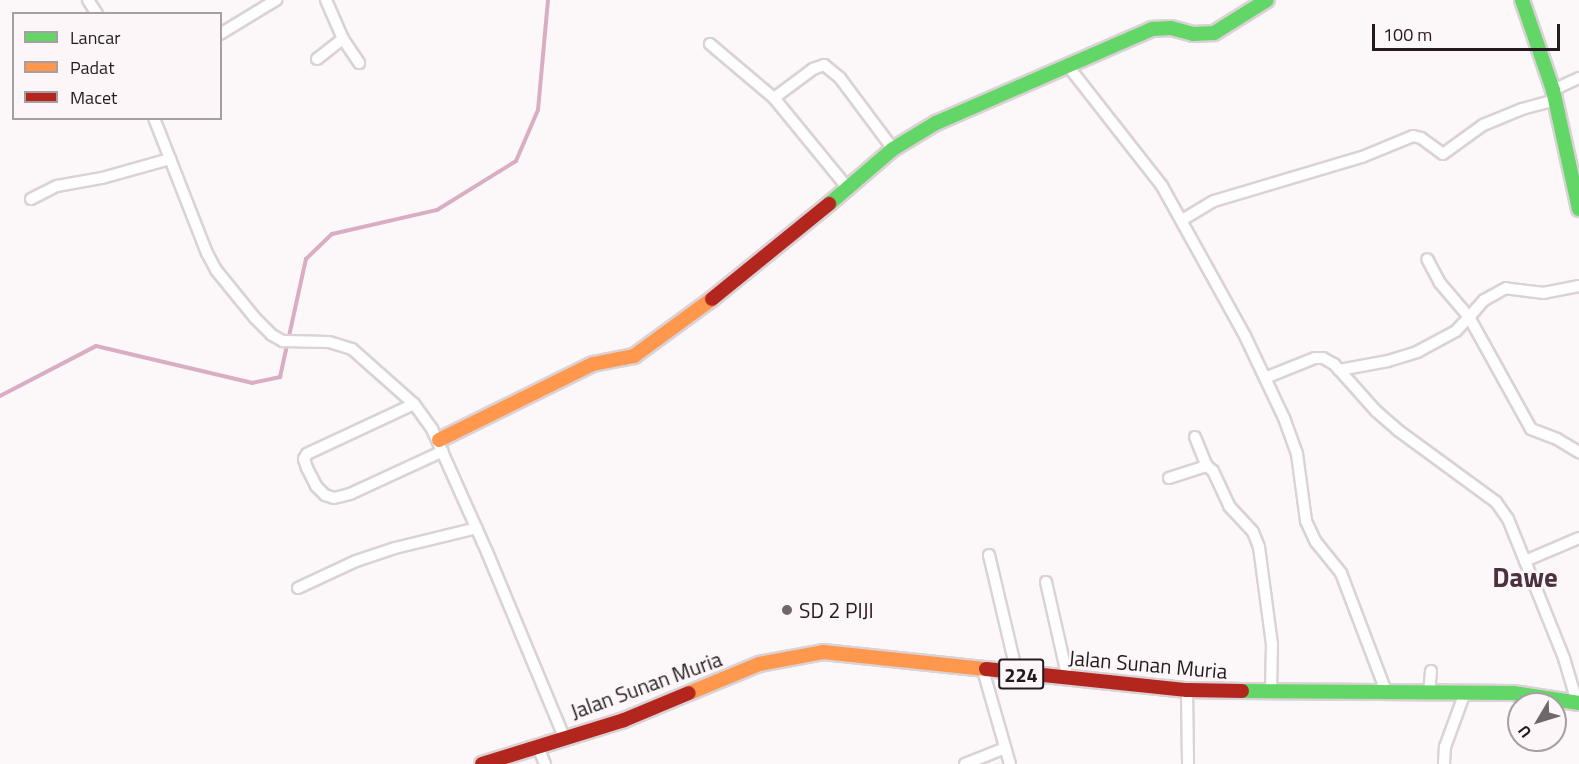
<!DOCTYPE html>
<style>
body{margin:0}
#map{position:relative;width:1579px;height:764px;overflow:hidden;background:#fcf7f9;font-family:"Titillium Web",sans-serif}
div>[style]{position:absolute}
.stream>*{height:4px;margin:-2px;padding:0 2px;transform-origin:2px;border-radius:2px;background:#daaec2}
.roads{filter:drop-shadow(2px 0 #dbd2d6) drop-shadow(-2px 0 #dbd2d6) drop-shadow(0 2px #dbd2d6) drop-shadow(0 -2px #dbd2d6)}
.street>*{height:10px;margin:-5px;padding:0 5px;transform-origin:5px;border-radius:5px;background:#fffefe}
.fast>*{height:14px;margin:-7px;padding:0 7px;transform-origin:7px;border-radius:7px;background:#63d668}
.slow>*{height:14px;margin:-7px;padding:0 7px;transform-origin:7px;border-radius:7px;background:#ff974d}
.jam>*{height:14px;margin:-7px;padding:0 7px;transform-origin:7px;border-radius:7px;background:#b3261e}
.dots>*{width:16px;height:16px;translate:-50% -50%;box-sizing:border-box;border:3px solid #fdf6f9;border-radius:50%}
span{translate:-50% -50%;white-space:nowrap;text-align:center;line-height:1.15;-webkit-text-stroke:5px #fdf6f9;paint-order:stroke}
.shield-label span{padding:2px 4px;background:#fdf6f9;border:2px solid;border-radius:4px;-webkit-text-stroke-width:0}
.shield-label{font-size:20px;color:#251a1f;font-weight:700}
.poi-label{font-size:21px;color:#251a1f}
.left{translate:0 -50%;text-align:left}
.street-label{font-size:21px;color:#251a1f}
.district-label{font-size:27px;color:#4a313d;font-weight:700}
.legend{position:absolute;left:12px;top:12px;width:210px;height:108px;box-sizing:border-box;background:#fdf6f9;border:2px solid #a79ea2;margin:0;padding:8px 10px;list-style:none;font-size:18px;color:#251a1f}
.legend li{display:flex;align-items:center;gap:12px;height:30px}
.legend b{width:30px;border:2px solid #a79ea2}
.north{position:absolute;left:1507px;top:692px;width:60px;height:60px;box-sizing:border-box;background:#fdf6f9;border:2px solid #a79ea2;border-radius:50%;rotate:232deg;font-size:16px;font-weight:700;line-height:24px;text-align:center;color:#251a1f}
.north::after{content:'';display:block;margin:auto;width:21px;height:27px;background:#70676b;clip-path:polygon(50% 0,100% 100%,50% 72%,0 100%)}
.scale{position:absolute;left:1372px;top:24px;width:188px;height:27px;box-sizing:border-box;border:3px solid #251a1f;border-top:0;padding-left:8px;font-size:18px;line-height:21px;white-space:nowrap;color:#251a1f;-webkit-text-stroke:4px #fdf6f9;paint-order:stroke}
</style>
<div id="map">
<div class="stream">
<i style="left:0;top:396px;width:108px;rotate:-27.5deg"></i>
<i style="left:96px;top:346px;width:160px;rotate:13.3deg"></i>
<i style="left:252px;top:383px;width:29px;rotate:-12deg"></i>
<i style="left:280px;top:377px;width:121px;rotate:-77.6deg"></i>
<i style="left:306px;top:259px;width:36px;rotate:-44deg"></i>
<i style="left:332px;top:234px;width:108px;rotate:-12.9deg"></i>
<i style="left:437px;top:210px;width:93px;rotate:-31.8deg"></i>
<i style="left:516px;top:161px;width:56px;rotate:-66.7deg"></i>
<i style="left:538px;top:110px;width:110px;rotate:-84.8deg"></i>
</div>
<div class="roads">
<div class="street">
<i style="left:88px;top:0;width:17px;rotate:57deg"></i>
<i style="left:326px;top:0;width:43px;rotate:66.4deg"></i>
<i style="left:343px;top:39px;width:29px;rotate:56deg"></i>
<i style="left:220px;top:34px;width:66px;rotate:-31.3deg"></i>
<i style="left:710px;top:44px;width:84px;rotate:40.2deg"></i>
<i style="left:774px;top:98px;width:114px;rotate:50.7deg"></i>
<i style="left:317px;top:59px;width:33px;rotate:-38deg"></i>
<i style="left:1068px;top:66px;width:152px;rotate:51.9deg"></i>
<i style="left:1162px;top:186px;width:171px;rotate:61deg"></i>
<i style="left:1245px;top:336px;width:91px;rotate:64.6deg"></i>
<i style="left:1284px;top:418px;width:38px;rotate:70deg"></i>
<i style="left:1297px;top:454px;width:68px;rotate:82.3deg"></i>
<i style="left:1306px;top:521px;width:23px;rotate:65deg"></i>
<i style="left:1316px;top:542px;width:40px;rotate:51deg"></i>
<i style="left:1341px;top:573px;width:129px;rotate:69.2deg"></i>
<i style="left:1553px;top:90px;width:29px;rotate:-25deg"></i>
<i style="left:774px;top:98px;width:49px;rotate:-36.6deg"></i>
<i style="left:813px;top:69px;width:12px;rotate:-20deg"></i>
<i style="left:824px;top:65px;width:21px;rotate:39deg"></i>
<i style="left:840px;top:78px;width:89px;rotate:53.3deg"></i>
<i style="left:154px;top:118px;width:145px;rotate:68.6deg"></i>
<i style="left:207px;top:253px;width:19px;rotate:62deg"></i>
<i style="left:216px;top:270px;width:62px;rotate:50.9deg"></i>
<i style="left:255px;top:318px;width:24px;rotate:45deg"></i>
<i style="left:272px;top:335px;width:13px;rotate:29deg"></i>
<i style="left:283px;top:341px;width:46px;rotate:1.2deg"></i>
<i style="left:329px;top:342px;width:24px;rotate:17deg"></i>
<i style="left:352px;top:349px;width:83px;rotate:41.6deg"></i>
<i style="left:414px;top:404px;width:31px;rotate:54deg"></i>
<i style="left:432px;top:429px;width:135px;rotate:65.9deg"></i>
<i style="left:487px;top:552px;width:200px;rotate:67.4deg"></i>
<i style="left:31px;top:199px;width:29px;rotate:-27deg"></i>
<i style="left:57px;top:186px;width:46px;rotate:-10.1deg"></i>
<i style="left:102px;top:178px;width:71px;rotate:-15.6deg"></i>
<i style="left:1182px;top:220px;width:37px;rotate:-31deg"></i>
<i style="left:1214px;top:201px;width:154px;rotate:-16.6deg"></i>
<i style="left:1362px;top:157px;width:55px;rotate:-22.4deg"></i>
<i style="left:1413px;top:136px;width:8px;rotate:14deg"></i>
<i style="left:1421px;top:138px;width:27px;rotate:36deg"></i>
<i style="left:1443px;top:154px;width:49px;rotate:-35.9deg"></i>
<i style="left:1483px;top:125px;width:42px;rotate:-22.3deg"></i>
<i style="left:1522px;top:109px;width:35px;rotate:-15deg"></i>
<i style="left:1579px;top:286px;width:36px;rotate:169deg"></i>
<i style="left:1544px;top:293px;width:38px;rotate:-173deg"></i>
<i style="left:1506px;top:288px;width:25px;rotate:151deg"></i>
<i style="left:1484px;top:300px;width:23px;rotate:131deg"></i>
<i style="left:1469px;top:317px;width:128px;rotate:61deg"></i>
<i style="left:1531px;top:429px;width:28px;rotate:21deg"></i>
<i style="left:1557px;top:439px;width:26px;rotate:31deg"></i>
<i style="left:1339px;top:370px;width:50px;rotate:-10.4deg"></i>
<i style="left:1388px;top:361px;width:30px;rotate:-17deg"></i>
<i style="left:1417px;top:352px;width:44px;rotate:-28.3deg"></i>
<i style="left:1456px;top:331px;width:19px;rotate:-47deg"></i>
<i style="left:1469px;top:317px;width:45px;rotate:-130.5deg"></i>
<i style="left:1440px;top:283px;width:27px;rotate:-118deg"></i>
<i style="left:1265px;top:378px;width:54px;rotate:-21.8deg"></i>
<i style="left:1315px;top:358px;width:8px"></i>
<i style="left:1323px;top:358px;width:13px;rotate:29deg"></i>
<i style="left:1334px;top:364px;width:63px;rotate:48.2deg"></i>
<i style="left:1376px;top:411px;width:30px;rotate:41deg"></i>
<i style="left:1399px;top:431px;width:120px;rotate:36.2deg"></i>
<i style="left:1496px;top:502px;width:21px;rotate:55deg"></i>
<i style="left:1508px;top:519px;width:45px;rotate:68deg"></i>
<i style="left:414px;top:404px;width:118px;rotate:155deg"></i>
<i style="left:307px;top:454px;width:6px;rotate:121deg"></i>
<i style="left:304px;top:459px;width:9px;rotate:72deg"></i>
<i style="left:307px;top:468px;width:20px;rotate:63deg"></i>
<i style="left:316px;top:486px;width:13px;rotate:45deg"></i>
<i style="left:325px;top:495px;width:9px;rotate:18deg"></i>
<i style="left:334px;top:498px;width:16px;rotate:-14deg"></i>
<i style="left:350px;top:494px;width:102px;rotate:-24.8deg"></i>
<i style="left:1195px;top:437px;width:31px;rotate:68deg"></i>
<i style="left:1207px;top:466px;width:8px;rotate:40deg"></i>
<i style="left:1213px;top:471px;width:38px;rotate:65deg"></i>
<i style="left:1229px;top:506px;width:35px;rotate:47deg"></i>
<i style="left:1253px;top:532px;width:16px;rotate:68deg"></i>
<i style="left:1259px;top:547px;width:98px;rotate:82.4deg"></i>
<i style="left:1272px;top:644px;width:48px;rotate:91.2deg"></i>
<i style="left:1169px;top:478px;width:40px;rotate:-18deg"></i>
<i style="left:989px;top:555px;width:121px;rotate:76.7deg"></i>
<i style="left:1046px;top:582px;width:99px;rotate:77.2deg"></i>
<i style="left:298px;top:588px;width:64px;rotate:-25deg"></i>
<i style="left:356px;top:561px;width:41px;rotate:-18.4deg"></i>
<i style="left:395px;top:548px;width:84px;rotate:-13.7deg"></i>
<i style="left:983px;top:670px;width:98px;rotate:74deg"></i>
<i style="left:1187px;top:690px;width:74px;rotate:89.2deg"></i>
<i style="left:1429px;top:694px;width:23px;rotate:-85deg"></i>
<i style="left:1577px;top:702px;width:46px;rotate:-106.5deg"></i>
<i style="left:1564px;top:658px;width:105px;rotate:-111.9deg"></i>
<i style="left:1525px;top:561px;width:59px;rotate:-23.1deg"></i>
<i style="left:537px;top:745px;width:21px;rotate:67deg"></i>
<i style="left:965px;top:764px;width:43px;rotate:-21.8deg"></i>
<i style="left:1444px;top:764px;width:17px;rotate:-87deg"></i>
<i style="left:1445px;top:747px;width:55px;rotate:-69.9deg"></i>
</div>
<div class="fast">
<i style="left:1522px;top:0;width:95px;rotate:71deg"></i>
<i style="left:1553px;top:90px;width:122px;rotate:77.7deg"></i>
<i style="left:829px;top:204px;width:84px;rotate:-40.7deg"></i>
<i style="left:893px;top:149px;width:50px;rotate:-31.2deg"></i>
<i style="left:936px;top:123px;width:236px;rotate:-23.5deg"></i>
<i style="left:1152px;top:29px;width:19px;rotate:-3deg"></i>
<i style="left:1171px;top:28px;width:23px;rotate:15deg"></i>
<i style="left:1193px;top:34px;width:21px;rotate:-3deg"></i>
<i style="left:1214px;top:33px;width:62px;rotate:-31.9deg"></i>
<i style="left:1242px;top:691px;width:271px;rotate:0.4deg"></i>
<i style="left:1513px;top:693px;width:67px;rotate:8.6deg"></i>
</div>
<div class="slow">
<i style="left:439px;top:440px;width:172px;rotate:-26.3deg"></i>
<i style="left:593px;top:364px;width:42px;rotate:-11deg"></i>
<i style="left:634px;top:356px;width:97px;rotate:-36.2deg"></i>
<i style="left:689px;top:693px;width:76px;rotate:-22.5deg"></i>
<i style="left:759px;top:664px;width:65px;rotate:-10.6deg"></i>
<i style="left:823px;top:652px;width:164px;rotate:6deg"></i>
</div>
<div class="jam">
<i style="left:712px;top:299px;width:151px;rotate:-39.1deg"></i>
<i style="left:986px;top:669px;width:202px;rotate:6deg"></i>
<i style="left:1187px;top:690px;width:55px;rotate:1deg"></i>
<i style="left:482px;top:764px;width:149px;rotate:-17.2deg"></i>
<i style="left:624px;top:720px;width:70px;rotate:-22.6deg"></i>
</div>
</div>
<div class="dots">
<i style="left:787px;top:610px;background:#70676b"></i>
</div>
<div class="shield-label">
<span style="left:1021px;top:674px">224</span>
</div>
<div class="poi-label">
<span class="left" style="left:799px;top:610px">SD 2 PIJI</span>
</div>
<div class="street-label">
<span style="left:1148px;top:664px;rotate:5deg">Jalan Sunan Muria</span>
<span style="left:646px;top:685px;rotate:-20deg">Jalan Sunan Muria</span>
</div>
<div class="district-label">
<span style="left:1525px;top:577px">Dawe</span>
</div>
<ul class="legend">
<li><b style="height:8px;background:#63d668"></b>Lancar</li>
<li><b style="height:8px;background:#ff974d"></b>Padat</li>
<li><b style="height:8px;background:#b3261e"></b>Macet</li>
</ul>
<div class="north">U</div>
<div class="scale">100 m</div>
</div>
